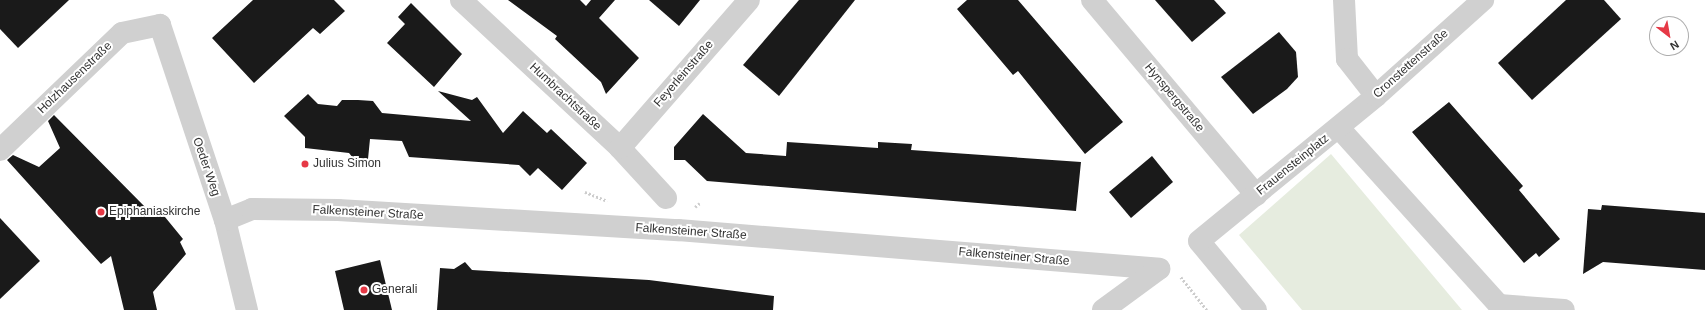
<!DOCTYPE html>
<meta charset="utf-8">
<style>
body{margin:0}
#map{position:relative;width:1705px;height:310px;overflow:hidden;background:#fff;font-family:Arial,sans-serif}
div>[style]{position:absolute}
.green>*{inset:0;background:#e6ecdf}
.building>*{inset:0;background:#1a1a1a}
.path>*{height:2.5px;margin-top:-1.25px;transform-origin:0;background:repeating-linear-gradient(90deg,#cdcdcd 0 2px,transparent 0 4px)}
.minor>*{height:22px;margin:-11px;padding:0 11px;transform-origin:11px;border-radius:11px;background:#d0d0d0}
.dots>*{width:11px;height:11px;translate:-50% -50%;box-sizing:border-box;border:2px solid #fff;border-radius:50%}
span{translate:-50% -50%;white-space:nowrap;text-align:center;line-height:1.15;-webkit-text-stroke:4px #fff;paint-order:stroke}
.street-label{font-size:12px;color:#333}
.poi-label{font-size:12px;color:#333}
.left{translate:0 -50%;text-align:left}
.north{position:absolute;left:1649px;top:16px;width:40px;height:40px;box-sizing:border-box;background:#fff;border:1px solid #adadad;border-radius:50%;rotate:149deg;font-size:11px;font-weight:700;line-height:16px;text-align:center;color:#333}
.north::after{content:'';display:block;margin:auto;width:14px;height:18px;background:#e63946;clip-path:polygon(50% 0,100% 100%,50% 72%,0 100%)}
</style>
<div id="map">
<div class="green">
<i style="clip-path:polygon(1331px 154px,1462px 310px,1302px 310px,1239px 235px)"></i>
</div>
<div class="building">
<i style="clip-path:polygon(0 0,69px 0,18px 48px,0 29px)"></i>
<i style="clip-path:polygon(253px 0,334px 0,345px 11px,320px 34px,313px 28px,254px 83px,212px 38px)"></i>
<i style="clip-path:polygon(508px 0,580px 0,586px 6px,591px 0,615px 0,599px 18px,639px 58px,606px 94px,601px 82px,555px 39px,557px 36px)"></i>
<i style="clip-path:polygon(649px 0,700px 0,679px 26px)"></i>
<i style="clip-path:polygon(799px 0,855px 0,779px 96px,743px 65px)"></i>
<i style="clip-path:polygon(967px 0,1018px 0,1123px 122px,1085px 154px,1018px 71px,1013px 75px,957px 9px)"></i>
<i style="clip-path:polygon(1155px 0,1214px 0,1226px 13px,1192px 42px)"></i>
<i style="clip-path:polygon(1566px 0,1604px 0,1621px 19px,1532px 100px,1498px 63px)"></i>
<i style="clip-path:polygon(411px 3px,462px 54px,434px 87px,387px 43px,405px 24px,398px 17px)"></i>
<i style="clip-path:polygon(1279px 32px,1296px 52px,1298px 77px,1287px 89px,1253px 114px,1221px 77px)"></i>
<i style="clip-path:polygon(438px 91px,472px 100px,477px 97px,503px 133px,523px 111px,547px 133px,551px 129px,587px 163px,562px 190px,538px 168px,530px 176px,519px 165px,409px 157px,402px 141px,370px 139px,368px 159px,353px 158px,349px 153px,305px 148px,305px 137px,284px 116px,308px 94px,318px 104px,337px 106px,342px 100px,358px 100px,373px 101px,382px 113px,471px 121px)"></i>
<i style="clip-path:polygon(1449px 102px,1523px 186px,1519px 190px,1560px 239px,1539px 257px,1536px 253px,1524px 263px,1412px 132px)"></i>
<i style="clip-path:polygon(703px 114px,746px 153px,786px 156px,787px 142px,878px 148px,878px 142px,912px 144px,911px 150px,1081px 162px,1076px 211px,707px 181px,685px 160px,674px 160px,674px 147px)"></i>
<i style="clip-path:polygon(54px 115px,150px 212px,156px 206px,183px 239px,180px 242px,186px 254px,153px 292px,157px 310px,124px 310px,111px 256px,101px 264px,7px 160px,13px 155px,39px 167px,60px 148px,48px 121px)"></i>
<i style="clip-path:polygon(1152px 156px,1173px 182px,1131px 218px,1109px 192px)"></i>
<i style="clip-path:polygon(1602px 205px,1705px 213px,1705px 270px,1603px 262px,1583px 274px,1588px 209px,1601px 210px)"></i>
<i style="clip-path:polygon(0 218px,40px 261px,0 299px)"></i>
<i style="clip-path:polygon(380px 260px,392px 310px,344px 310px,335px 271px)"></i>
<i style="clip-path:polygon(465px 262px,472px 270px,649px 280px,774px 296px,773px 310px,437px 310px,440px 268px,454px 269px)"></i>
</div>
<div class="path">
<i style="left:585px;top:192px;width:24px;rotate:22deg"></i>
<i style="left:695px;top:207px;width:6px;rotate:-39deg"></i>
<i style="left:1181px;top:277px;width:42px;rotate:51.8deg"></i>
</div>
<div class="minor">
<i style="left:461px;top:0;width:217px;rotate:42.9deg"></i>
<i style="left:620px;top:148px;width:68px;rotate:47.4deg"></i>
<i style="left:1092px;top:0;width:255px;rotate:49.9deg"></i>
<i style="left:1344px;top:0;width:59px;rotate:87.1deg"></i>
<i style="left:1347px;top:59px;width:47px;rotate:51.9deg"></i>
<i style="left:1339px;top:128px;width:239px;rotate:47.9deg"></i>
<i style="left:620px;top:148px;width:196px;rotate:-48.9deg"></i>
<i style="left:0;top:150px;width:169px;rotate:-43.8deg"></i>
<i style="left:122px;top:33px;width:39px;rotate:-12deg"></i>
<i style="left:160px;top:25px;width:206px;rotate:71.6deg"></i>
<i style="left:225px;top:220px;width:93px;rotate:76.3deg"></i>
<i style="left:225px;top:220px;width:29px;rotate:-22deg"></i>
<i style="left:252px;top:209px;width:86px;rotate:0.7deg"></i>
<i style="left:338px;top:210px;width:341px;rotate:3.4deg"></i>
<i style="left:678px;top:230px;width:483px;rotate:4.6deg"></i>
<i style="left:1499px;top:305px;width:65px;rotate:4.4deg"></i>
<i style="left:1103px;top:310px;width:69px;rotate:-36.2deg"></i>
<i style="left:1256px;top:310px;width:89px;rotate:-129.6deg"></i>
<i style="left:1199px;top:241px;width:229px;rotate:-39.3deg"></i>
<i style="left:1376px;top:96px;width:144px;rotate:-41.9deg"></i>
</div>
<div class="dots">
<i style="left:305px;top:164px;background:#e63946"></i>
<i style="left:101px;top:212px;background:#e63946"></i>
<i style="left:364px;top:290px;background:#e63946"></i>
</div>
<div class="street-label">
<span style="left:1411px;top:64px;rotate:-42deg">Cronstettenstraße</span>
<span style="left:684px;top:74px;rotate:-49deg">Feyerleinstraße</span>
<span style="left:75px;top:78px;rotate:-44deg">Holzhausenstraße</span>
<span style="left:565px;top:97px;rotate:43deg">Humbrachtstraße</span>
<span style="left:1174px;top:98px;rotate:50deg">Hynspergstraße</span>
<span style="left:1293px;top:165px;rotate:-39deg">Frauensteinplatz</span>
<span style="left:206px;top:167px;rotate:71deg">Oeder Weg</span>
<span style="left:368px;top:213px;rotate:3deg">Falkensteiner Straße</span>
<span style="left:691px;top:232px;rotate:4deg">Falkensteiner Straße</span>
<span style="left:1014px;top:257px;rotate:5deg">Falkensteiner Straße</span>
</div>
<div class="poi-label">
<span class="left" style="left:313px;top:164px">Julius Simon</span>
<span class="left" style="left:109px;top:212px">Epiphaniaskirche</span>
<span class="left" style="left:372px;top:290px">Generali</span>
</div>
<div class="north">N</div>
</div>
